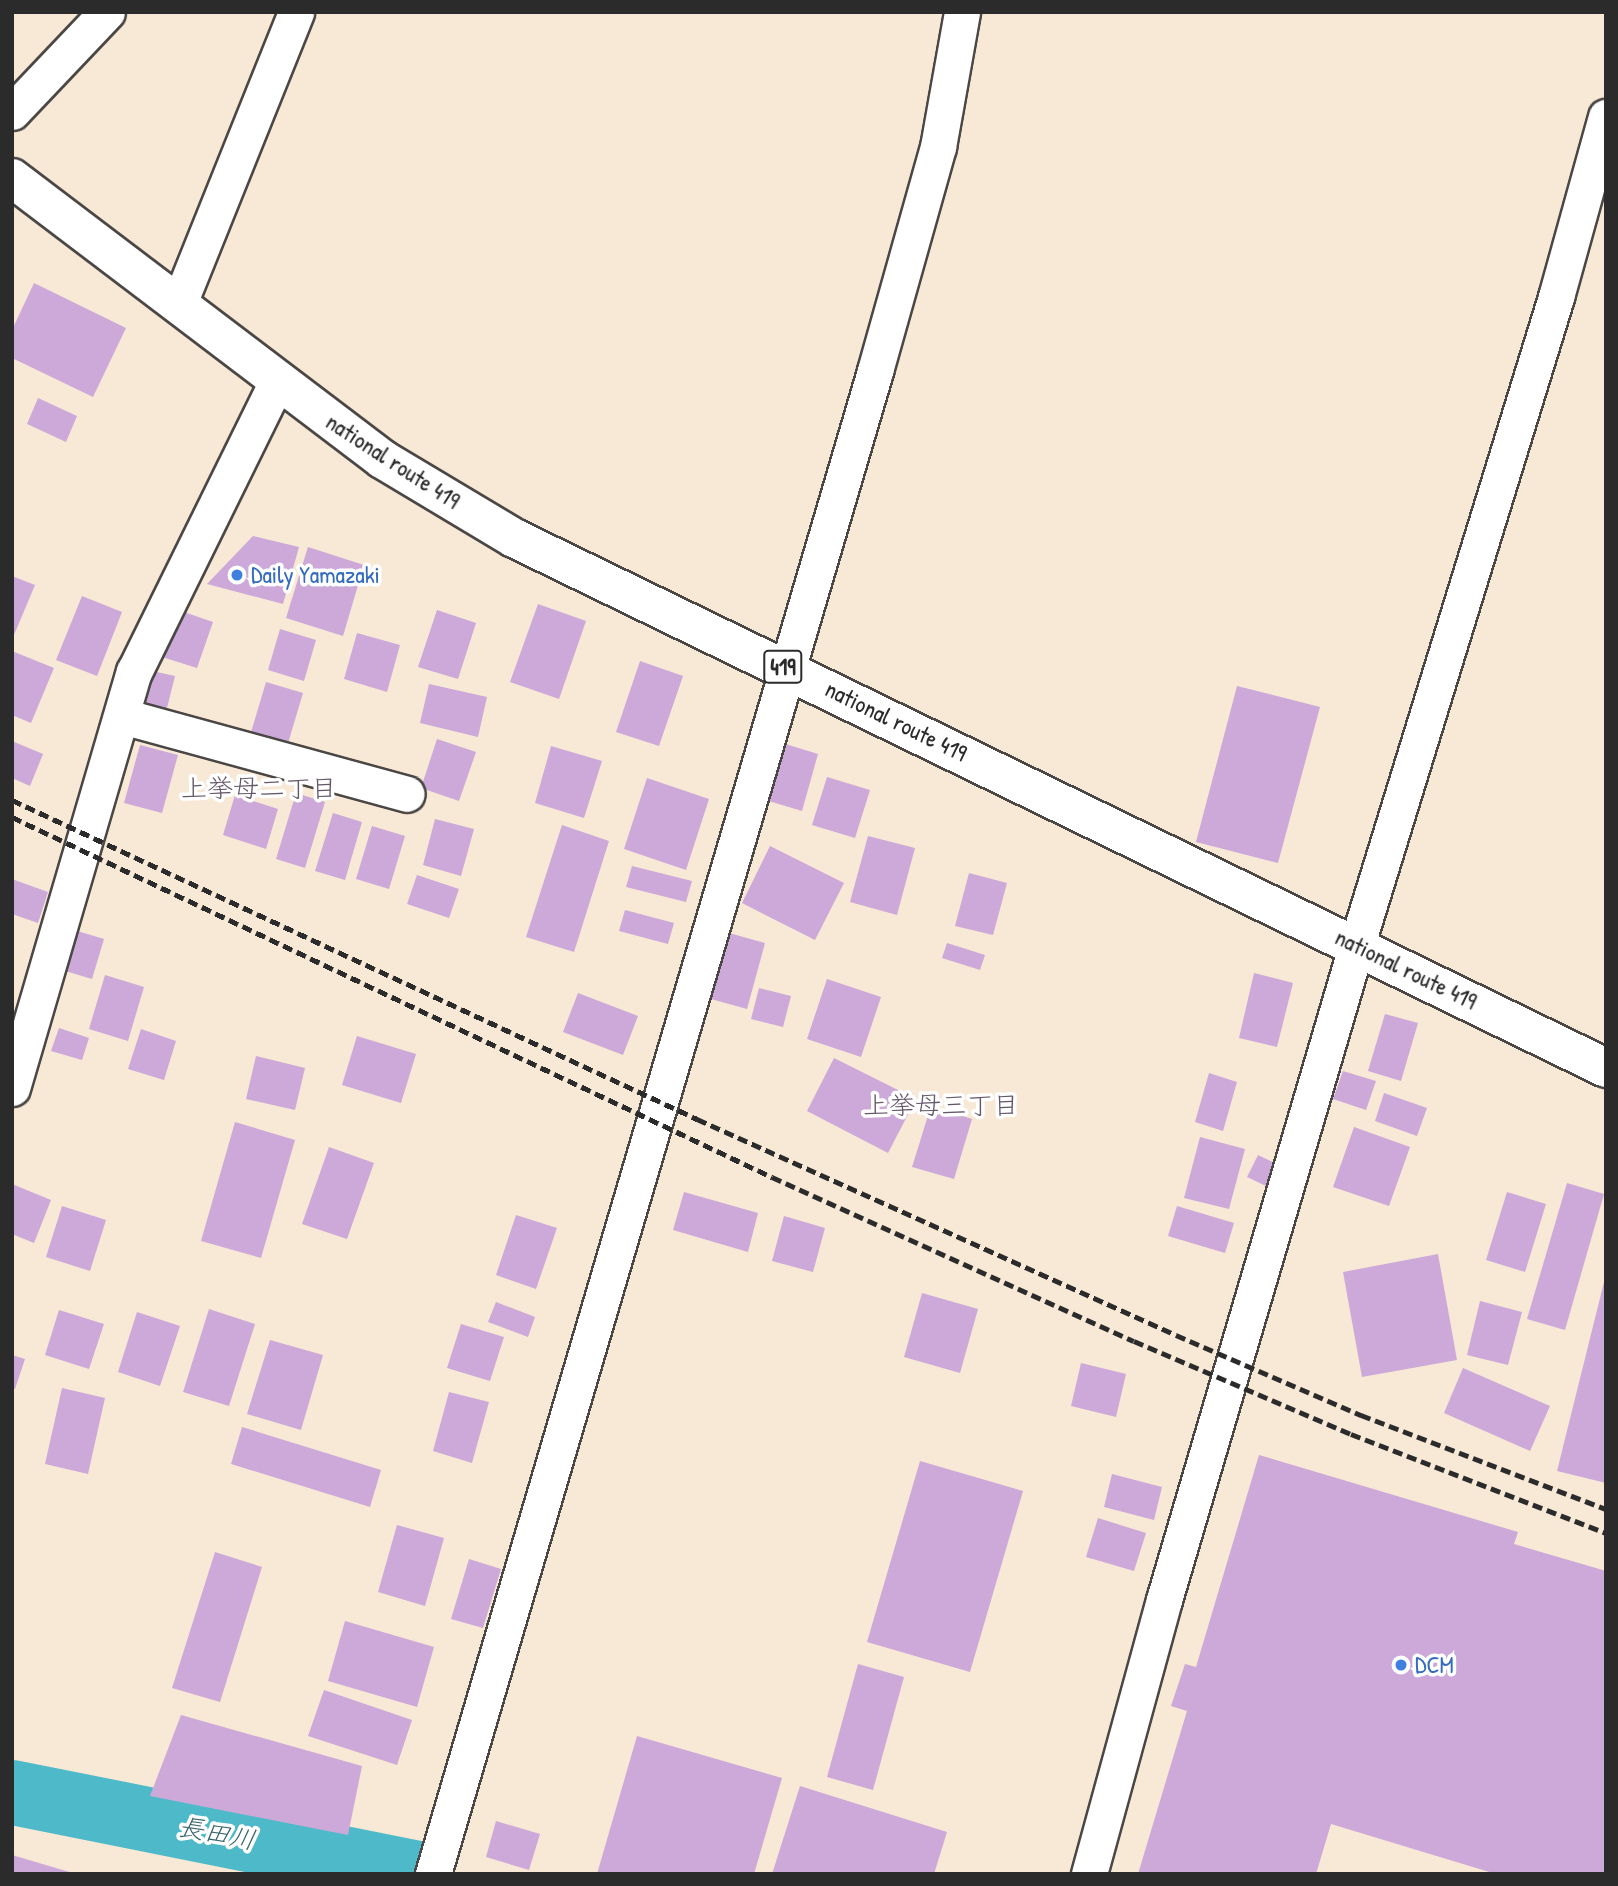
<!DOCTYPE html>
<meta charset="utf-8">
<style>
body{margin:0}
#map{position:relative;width:1618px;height:1886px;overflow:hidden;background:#f8e8d6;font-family:"Patrick Hand","Klee One",sans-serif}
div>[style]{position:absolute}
.river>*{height:65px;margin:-32.5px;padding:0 32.5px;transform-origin:32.5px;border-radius:32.5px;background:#4ebac9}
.building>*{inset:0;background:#cca9d9}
.roads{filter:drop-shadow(2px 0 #4a4745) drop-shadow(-2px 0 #4a4745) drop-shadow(0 2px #4a4745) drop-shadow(0 -2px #4a4745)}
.street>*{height:35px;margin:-17.5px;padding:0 17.5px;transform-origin:17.5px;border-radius:17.5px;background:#fff}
.highway>*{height:38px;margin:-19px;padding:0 19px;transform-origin:19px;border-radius:19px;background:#fff}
.rail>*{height:5px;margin-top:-2.5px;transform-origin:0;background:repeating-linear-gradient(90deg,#2b2b2b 0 10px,transparent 0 15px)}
.dots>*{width:19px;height:19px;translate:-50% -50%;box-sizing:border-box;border:4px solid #fff;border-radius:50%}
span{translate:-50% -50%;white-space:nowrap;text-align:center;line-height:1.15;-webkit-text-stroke:7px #fff;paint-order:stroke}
.shield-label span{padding:2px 5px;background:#fff;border:2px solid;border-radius:5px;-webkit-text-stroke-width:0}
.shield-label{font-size:23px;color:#2b2b2b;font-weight:700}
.street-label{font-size:24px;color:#2b2b2b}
.shop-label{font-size:24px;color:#366cbe}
.left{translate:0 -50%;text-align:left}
.neighbourhood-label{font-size:26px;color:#635768}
.water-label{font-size:26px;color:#39646a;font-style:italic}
.frame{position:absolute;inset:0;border:14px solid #2b2b2b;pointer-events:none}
</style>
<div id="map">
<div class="river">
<i style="left:12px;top:1792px;width:417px;rotate:11.3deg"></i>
</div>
<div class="building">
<i style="clip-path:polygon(34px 283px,126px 328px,93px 397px,12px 358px,12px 330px)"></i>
<i style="clip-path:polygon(38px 398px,77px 416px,66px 442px,27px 424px)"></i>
<i style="clip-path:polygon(253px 536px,299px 547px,283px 604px,207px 584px)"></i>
<i style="clip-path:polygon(308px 547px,364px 565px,343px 636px,286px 618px)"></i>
<i style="clip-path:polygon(12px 576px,35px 585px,14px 635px,12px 634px)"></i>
<i style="clip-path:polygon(82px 596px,122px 612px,97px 676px,56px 660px)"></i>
<i style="clip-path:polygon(538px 604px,586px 621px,559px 699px,510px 682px)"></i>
<i style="clip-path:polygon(178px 610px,213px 622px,197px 668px,162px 657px)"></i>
<i style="clip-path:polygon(437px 610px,476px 623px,458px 679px,418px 667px)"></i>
<i style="clip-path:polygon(280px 629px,316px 640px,304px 681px,268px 670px)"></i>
<i style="clip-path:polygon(357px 633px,400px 645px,387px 692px,344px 679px)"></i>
<i style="clip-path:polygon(12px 651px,54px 668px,31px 723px,12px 715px)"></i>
<i style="clip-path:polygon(640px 661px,683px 676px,659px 746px,616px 732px)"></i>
<i style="clip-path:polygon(152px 671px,175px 676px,164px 720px,142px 715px)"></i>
<i style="clip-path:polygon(266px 682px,303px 693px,286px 750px,249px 739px)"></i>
<i style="clip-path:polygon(429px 684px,487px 697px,478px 737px,420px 723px)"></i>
<i style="clip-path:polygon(1237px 686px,1320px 707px,1278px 863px,1196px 842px)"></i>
<i style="clip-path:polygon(437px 739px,476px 752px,459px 801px,421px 788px)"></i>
<i style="clip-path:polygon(12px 741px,43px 754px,30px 786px,12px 778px)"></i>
<i style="clip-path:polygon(779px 742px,818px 754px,802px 811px,762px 799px)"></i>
<i style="clip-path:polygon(140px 745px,178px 755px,162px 813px,124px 803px)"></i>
<i style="clip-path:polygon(551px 746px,602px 761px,584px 818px,535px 803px)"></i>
<i style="clip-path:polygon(827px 777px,870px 790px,855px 838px,812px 825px)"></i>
<i style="clip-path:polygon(647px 778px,709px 799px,686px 870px,624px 849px)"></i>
<i style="clip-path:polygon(296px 793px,325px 802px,305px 868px,276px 859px)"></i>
<i style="clip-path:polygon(235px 795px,278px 809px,266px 849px,223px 835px)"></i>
<i style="clip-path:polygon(333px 813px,362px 822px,345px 880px,315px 871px)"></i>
<i style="clip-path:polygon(435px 819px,474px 829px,461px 876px,423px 865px)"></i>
<i style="clip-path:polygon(562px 825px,609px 841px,574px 952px,526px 937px)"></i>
<i style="clip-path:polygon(372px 826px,405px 836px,389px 889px,356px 879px)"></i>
<i style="clip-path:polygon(868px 836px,915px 848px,897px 915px,850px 902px)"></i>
<i style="clip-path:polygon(770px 846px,844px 883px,815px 940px,742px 903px)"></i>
<i style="clip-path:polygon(632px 866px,692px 881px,686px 902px,626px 887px)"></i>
<i style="clip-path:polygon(969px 873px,1007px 883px,993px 935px,955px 926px)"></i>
<i style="clip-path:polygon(417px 875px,459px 889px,449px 918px,407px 904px)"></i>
<i style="clip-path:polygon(12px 879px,48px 892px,38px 923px,12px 914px)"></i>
<i style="clip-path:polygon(625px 910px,674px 923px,668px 944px,619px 931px)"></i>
<i style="clip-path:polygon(74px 930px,104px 939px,92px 979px,62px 970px)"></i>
<i style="clip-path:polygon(729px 933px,765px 943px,747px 1009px,711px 999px)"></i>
<i style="clip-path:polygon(947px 943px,985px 955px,980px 970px,942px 958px)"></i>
<i style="clip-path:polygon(1254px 973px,1293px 983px,1277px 1047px,1239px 1038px)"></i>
<i style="clip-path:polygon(105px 975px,144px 987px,128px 1041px,89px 1029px)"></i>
<i style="clip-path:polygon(827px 979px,881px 997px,861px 1057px,807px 1039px)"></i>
<i style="clip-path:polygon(759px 988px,791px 996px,783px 1027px,751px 1019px)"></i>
<i style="clip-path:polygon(578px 993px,638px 1016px,623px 1055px,563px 1032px)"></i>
<i style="clip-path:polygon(1385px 1014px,1418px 1023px,1401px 1081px,1368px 1071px)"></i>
<i style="clip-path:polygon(59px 1028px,89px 1038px,82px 1060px,51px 1051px)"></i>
<i style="clip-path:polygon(141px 1029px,176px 1041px,164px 1080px,128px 1069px)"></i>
<i style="clip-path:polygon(357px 1036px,416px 1054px,401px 1103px,342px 1085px)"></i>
<i style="clip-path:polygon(256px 1056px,305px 1068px,295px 1110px,246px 1099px)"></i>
<i style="clip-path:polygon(834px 1058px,916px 1099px,888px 1153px,807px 1111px)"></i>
<i style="clip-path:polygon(1343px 1071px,1376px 1081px,1366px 1110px,1333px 1099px)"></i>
<i style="clip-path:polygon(1209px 1073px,1237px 1082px,1223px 1131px,1195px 1122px)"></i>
<i style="clip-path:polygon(1384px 1093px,1427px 1108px,1417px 1136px,1375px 1121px)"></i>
<i style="clip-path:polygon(931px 1106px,972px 1119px,954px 1179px,912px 1167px)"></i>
<i style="clip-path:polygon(235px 1122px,295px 1140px,261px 1258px,201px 1241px)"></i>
<i style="clip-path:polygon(1354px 1127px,1410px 1147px,1389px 1206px,1333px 1187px)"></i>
<i style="clip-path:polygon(1200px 1137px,1245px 1149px,1229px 1209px,1184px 1198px)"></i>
<i style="clip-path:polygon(329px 1147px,374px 1163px,347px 1239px,302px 1224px)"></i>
<i style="clip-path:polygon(1258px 1155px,1277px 1164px,1266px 1186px,1247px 1177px)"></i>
<i style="clip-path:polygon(1567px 1183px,1604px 1194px,1565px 1330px,1527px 1319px)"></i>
<i style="clip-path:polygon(12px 1184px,51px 1200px,34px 1243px,12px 1234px)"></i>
<i style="clip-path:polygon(684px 1192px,758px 1213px,748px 1252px,673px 1230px)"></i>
<i style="clip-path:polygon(1507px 1192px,1546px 1204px,1525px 1272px,1486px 1260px)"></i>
<i style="clip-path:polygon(62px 1206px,106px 1220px,90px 1271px,46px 1257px)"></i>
<i style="clip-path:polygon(1177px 1206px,1234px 1223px,1225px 1253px,1168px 1236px)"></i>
<i style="clip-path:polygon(516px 1215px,557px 1228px,536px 1289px,496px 1275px)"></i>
<i style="clip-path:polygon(784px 1216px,825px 1228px,813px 1272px,772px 1261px)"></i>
<i style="clip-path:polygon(1438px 1254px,1457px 1360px,1362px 1377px,1343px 1272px)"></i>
<i style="clip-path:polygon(1605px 1278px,1606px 1278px,1606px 1483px,1557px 1471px)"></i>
<i style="clip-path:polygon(922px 1293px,978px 1309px,960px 1373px,904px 1357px)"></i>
<i style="clip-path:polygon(1480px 1301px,1522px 1312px,1508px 1365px,1467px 1355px)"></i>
<i style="clip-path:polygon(496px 1302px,535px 1317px,528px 1337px,488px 1322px)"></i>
<i style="clip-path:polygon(209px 1309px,255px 1324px,229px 1406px,183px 1392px)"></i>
<i style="clip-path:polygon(59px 1310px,104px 1324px,89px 1369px,45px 1355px)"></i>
<i style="clip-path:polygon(137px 1312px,180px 1326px,160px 1386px,118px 1372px)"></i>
<i style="clip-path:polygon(461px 1324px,504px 1337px,490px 1381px,447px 1368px)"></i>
<i style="clip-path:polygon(270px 1340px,323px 1355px,301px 1430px,247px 1414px)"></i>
<i style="clip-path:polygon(12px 1355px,25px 1359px,15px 1389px,12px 1388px)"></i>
<i style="clip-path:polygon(1081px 1363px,1126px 1374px,1116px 1417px,1071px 1406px)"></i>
<i style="clip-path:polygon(1463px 1368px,1550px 1406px,1530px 1451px,1444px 1413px)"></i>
<i style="clip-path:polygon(62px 1388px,105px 1398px,88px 1474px,45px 1464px)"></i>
<i style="clip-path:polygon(449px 1392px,489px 1402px,472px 1463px,433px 1451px)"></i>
<i style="clip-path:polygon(242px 1427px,381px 1470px,370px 1507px,231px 1464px)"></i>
<i style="clip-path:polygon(1259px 1455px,1518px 1532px,1514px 1544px,1606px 1571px,1606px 1874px,1496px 1874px,1331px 1824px,1316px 1874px,1138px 1874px,1187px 1711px,1171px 1706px,1185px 1664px,1196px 1667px)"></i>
<i style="clip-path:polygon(920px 1461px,1023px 1491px,970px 1672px,867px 1642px)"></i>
<i style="clip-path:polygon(1112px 1474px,1162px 1487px,1154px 1520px,1104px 1507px)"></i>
<i style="clip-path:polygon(1098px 1518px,1146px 1533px,1134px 1571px,1086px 1557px)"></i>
<i style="clip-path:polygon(397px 1525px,444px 1538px,425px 1606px,378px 1592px)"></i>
<i style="clip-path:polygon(215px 1552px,262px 1567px,220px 1702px,172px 1688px)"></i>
<i style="clip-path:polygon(469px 1559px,501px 1569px,483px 1628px,451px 1619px)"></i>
<i style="clip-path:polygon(345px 1621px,434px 1647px,417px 1707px,328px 1681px)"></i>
<i style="clip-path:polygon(858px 1664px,904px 1677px,873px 1790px,827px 1777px)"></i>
<i style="clip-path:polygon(324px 1690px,412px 1720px,397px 1765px,308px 1736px)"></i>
<i style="clip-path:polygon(181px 1715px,362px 1766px,348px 1835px,150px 1796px)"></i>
<i style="clip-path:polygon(637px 1736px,782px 1778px,754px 1874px,597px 1874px)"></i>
<i style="clip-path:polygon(800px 1786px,947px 1832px,934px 1874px,772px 1874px)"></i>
<i style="clip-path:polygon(496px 1821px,540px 1834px,529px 1870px,486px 1857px)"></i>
<i style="clip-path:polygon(12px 1855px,73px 1873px,73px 1874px,12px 1874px)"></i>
</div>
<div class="roads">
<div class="street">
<i style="left:12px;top:112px;width:138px;rotate:-46.5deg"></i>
<i style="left:180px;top:301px;width:311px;rotate:-68.1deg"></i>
<i style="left:122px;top:716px;width:295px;rotate:15.3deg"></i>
<i style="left:12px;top:1088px;width:434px;rotate:-73.7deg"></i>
<i style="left:134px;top:672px;width:323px;rotate:-63.8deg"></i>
<i style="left:433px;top:1874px;width:1567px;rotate:-73.61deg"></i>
<i style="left:875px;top:371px;width:233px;rotate:-74.3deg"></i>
<i style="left:938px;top:147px;width:137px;rotate:-79.9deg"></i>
<i style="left:1089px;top:1874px;width:284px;rotate:-74.7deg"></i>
<i style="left:1164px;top:1600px;width:684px;rotate:-73.61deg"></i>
<i style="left:1357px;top:944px;width:677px;rotate:-72.9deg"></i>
<i style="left:1556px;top:297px;width:187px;rotate:-74.5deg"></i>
</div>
<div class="highway">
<i style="left:12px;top:178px;width:465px;rotate:37.2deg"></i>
<i style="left:382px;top:459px;width:154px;rotate:30.9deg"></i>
<i style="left:514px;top:538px;width:1214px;rotate:25.89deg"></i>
</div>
</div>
<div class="rail">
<i style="left:12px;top:800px;width:756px;rotate:24.97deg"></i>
<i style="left:697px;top:1119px;width:525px;rotate:24.27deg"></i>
<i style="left:1176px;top:1335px;width:202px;rotate:23.4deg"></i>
<i style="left:1361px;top:1415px;width:262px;rotate:21deg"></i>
<i style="left:12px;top:817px;width:841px;rotate:25.35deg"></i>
<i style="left:772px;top:1177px;width:397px;rotate:24.4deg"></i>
<i style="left:1134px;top:1341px;width:236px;rotate:23.2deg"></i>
<i style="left:1351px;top:1434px;width:274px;rotate:21.2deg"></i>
</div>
<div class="dots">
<i style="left:237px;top:575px;background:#3f7fe0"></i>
<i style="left:1401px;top:1665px;background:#3f7fe0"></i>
</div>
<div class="shield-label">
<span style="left:783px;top:667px">419</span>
</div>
<div class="street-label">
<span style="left:393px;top:461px;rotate:33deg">national route 419</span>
<span style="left:896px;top:721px;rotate:26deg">national route 419</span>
<span style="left:1406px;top:969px;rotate:26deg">national route 419</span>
</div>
<div class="shop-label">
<span class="left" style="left:251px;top:575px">Daily Yamazaki</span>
<span class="left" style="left:1415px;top:1665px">DCM</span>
</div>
<div class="neighbourhood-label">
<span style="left:259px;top:788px">上挙母二丁目</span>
<span style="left:941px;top:1105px">上挙母三丁目</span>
</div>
<div class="water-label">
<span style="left:217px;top:1833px;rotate:11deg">長田川</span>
</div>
<div class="frame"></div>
</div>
